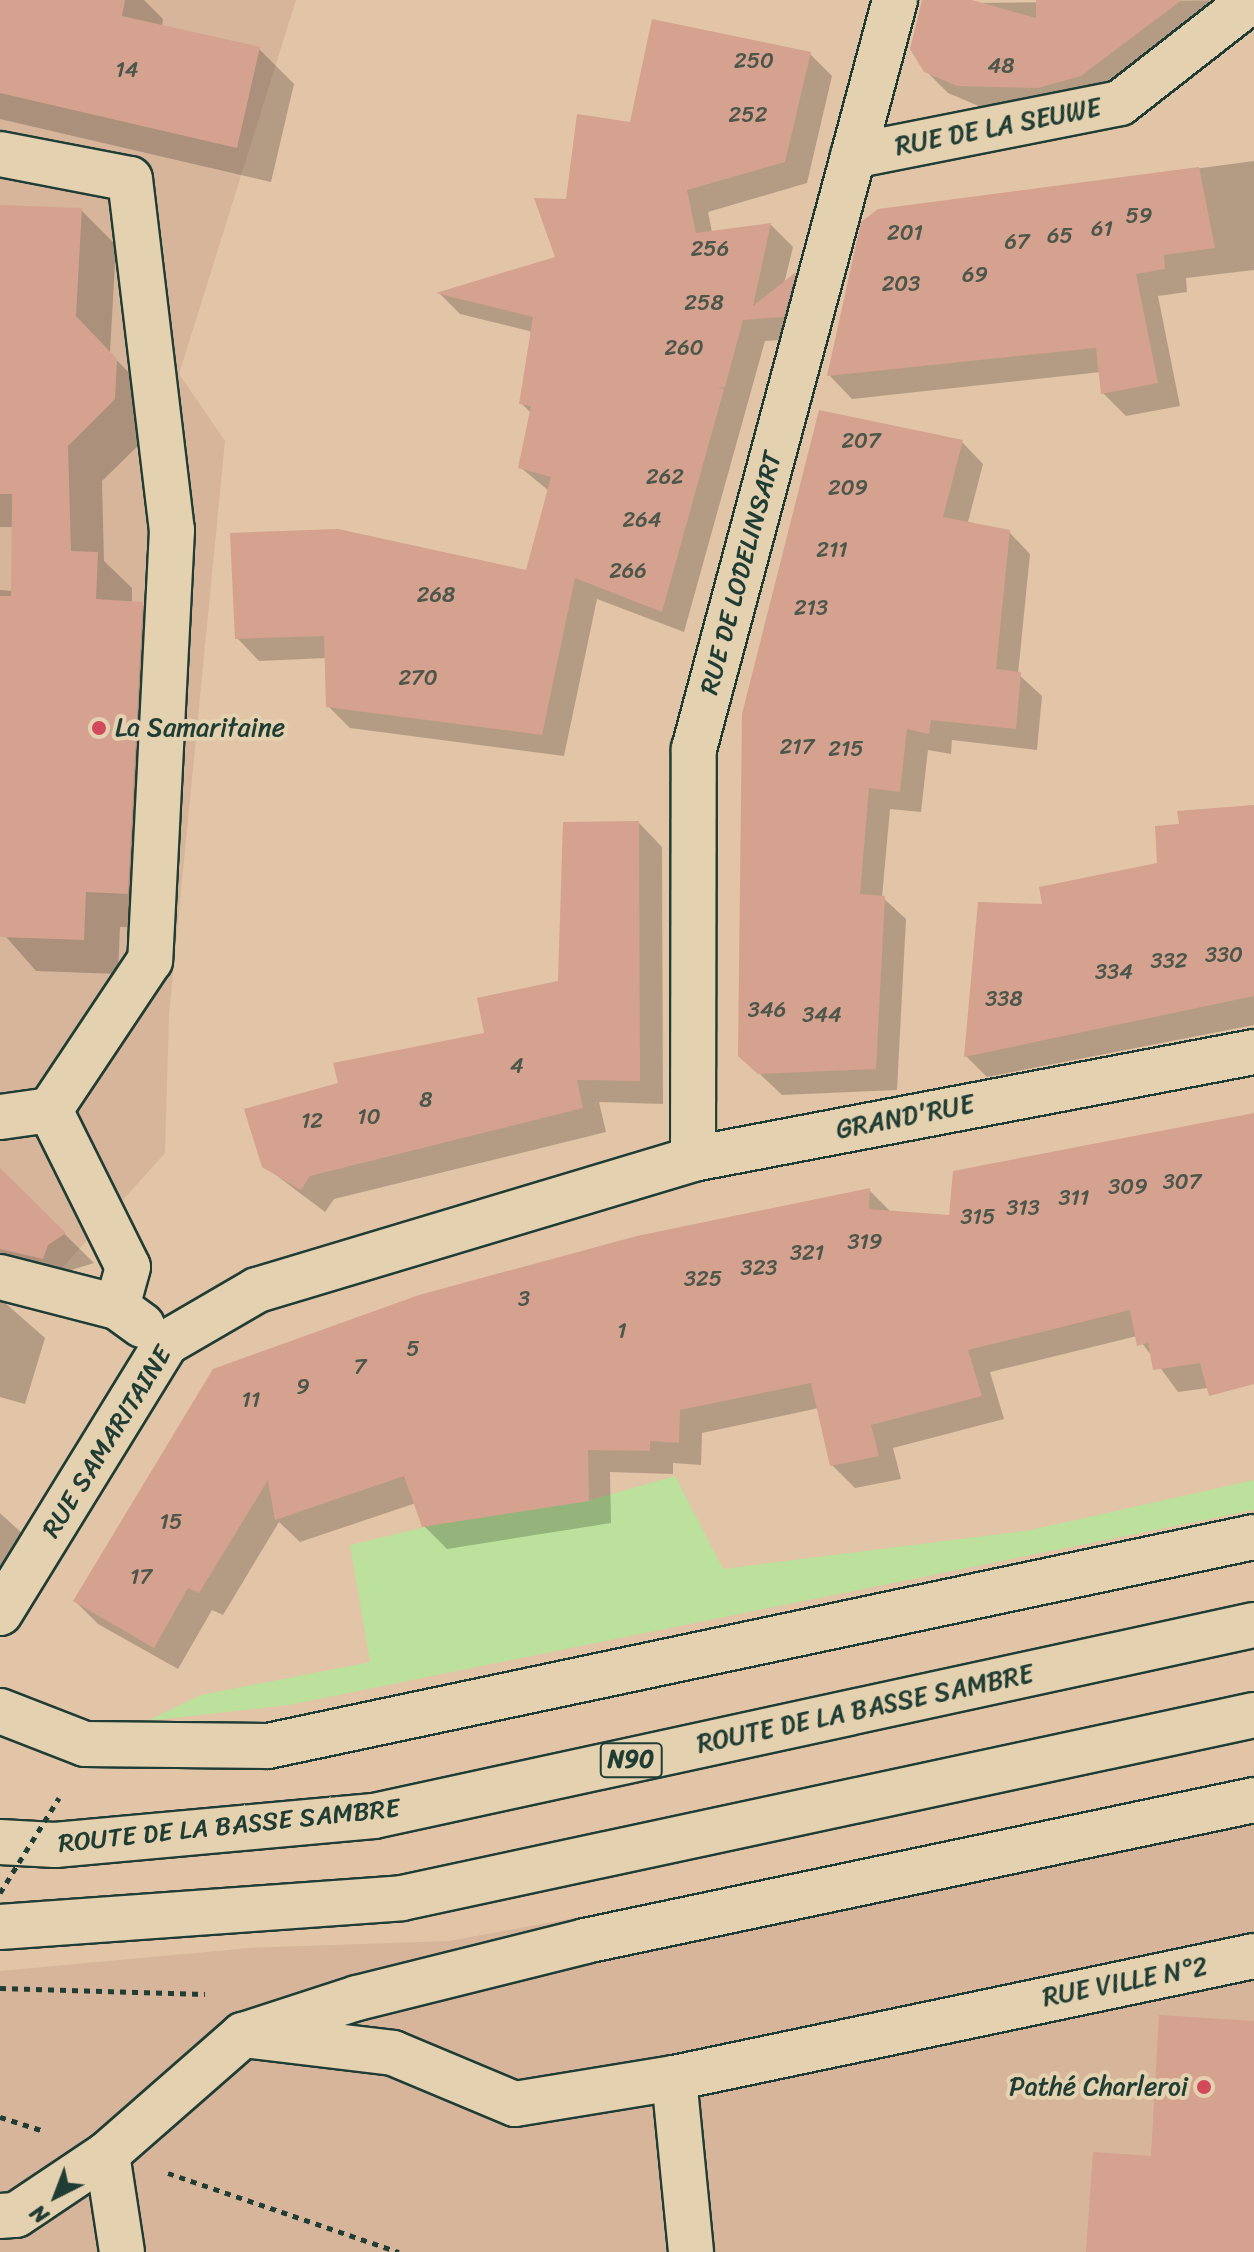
<!DOCTYPE html>
<meta charset="utf-8">
<style>
body{margin:0}
#map{position:relative;width:1254px;height:2252px;overflow:hidden;background:#e2c4a6;font-family:Sriracha,sans-serif}
div>[style]{position:absolute}
.built>*{inset:0;background:#d6b59b}
.green>*{inset:0;background:#bbe19c}
.shadow>*{inset:0;background:#0003}
.building>*{inset:0;background:#d4a28e}
.path>*{height:5px;margin-top:-2.5px;transform-origin:0;background:repeating-linear-gradient(90deg,#1f3d34 0 6px,transparent 0 12px)}
.roads{filter:drop-shadow(2px 0 #1f3d34) drop-shadow(-2px 0 #1f3d34) drop-shadow(0 2px #1f3d34) drop-shadow(0 -2px #1f3d34)}
.minor>*{height:44px;margin:-22px;padding:0 22px;transform-origin:22px;border-radius:22px;background:#e4d1af}
.highway>*{height:44px;margin:-22px;padding:0 22px;transform-origin:22px;border-radius:22px;background:#e4d1af}
.path-bridge>*{height:5px;margin-top:-2.5px;transform-origin:0;background:repeating-linear-gradient(90deg,#1f3d34 0 6px,transparent 0 12px)}
.dots>*{width:22px;height:22px;translate:-50% -50%;box-sizing:border-box;border:4px solid #e4d1af;border-radius:50%}
span{translate:-50% -50%;white-space:nowrap;text-align:center;line-height:1.15;-webkit-text-stroke:8px #e4d1af;paint-order:stroke}
.number-label{font-size:22px;color:#4c564a}
.number-label span{-webkit-text-stroke-width:0}
.shield-label span{padding:2px 6px;background:#e4d1af;border:2px solid;border-radius:6px;-webkit-text-stroke-width:0}
.shield-label{font-size:24px;color:#1f3d34;font-weight:700}
.street-label{font-size:26px;color:#1f3d34}
.poi-label{font-size:26px;color:#1f3d34}
.left{translate:0 -50%;text-align:left}
.right{translate:-100% -50%;text-align:right}
.north{position:absolute;left:16px;top:2156px;width:80px;height:80px;-webkit-text-stroke:6px #e4d1af;paint-order:stroke;rotate:222deg;font-size:22px;font-weight:700;line-height:32px;text-align:center;color:#1f3d34}
.north::after{content:'';display:block;margin:auto;width:28px;height:36px;background:#1f3d34;clip-path:polygon(50% 0,100% 100%,50% 72%,0 100%)}
</style>
<div id="map">
<div class="built">
<i style="clip-path:polygon(0 0,296px 0,179px 374px,225px 441px,169px 1014px,165px 1153px,56px 1275px,0 1262px)"></i>
<i style="clip-path:polygon(1254px 1793px,1254px 2252px,0 2252px,0 1971px,250px 1948px,449px 1941px)"></i>
</div>
<div class="green">
<i style="clip-path:polygon(675px 1476px,723px 1569px,1031px 1530px,1254px 1480px,1254px 1510px,289px 1705px,147px 1721px,201px 1695px,370px 1662px,350px 1545px,492px 1511px,587px 1501px)"></i>
</div>
<div class="shadow">
<i style="clip-path:polygon(0 0,144px 0,163px 19px,162px 27px,259px 49px,294px 84px,271px 182px,0 119px)"></i>
<i style="clip-path:polygon(924px 0,975px 3px,1232px 0,1104px 97px,1058px 110px,981px 107px,948px 93px,925px 70px)"></i>
<i style="clip-path:polygon(810px 54px,832px 76px,807px 183px,708px 212px,712px 232px,771px 225px,793px 247px,784px 284px,796px 275px,817px 296px,806px 338px,765px 341px,684px 632px,597px 599px,564px 756px,350px 728px,328px 706px,326px 658px,259px 661px,237px 638px,528px 572px,549px 491px,520px 467px,531px 413px,521px 403px,533px 332px,460px 314px,440px 294px,558px 258px,568px 201px,632px 124px)"></i>
<i style="clip-path:polygon(1254px 161px,1254px 270px,1186px 278px,1187px 292px,1158px 296px,1180px 406px,1126px 416px,1103px 393px,1101px 372px,852px 399px,830px 376px,863px 223px,879px 211px)"></i>
<i style="clip-path:polygon(0 208px,81px 210px,116px 245px,110px 353px,151px 396px,150px 434px,102px 481px,104px 561px,132px 588px,132px 603px,142px 604px,177px 639px,163px 928px,120px 927px,118px 974px,36px 971px,0 930px,0 590px,13px 591px,14px 527px,0 527px)"></i>
<i style="clip-path:polygon(962px 442px,983px 464px,968px 522px,1009px 532px,1030px 554px,1018px 674px,1042px 696px,1037px 750px,952px 740px,951px 754px,928px 750px,921px 812px,890px 809px,882px 897px,906px 919px,897px 1090px,782px 1095px,740px 1055px)"></i>
<i style="clip-path:polygon(1254px 807px,1254px 1025px,987px 1077px,966px 1056px,1044px 906px,1159px 864px,1181px 826px)"></i>
<i style="clip-path:polygon(639px 823px,662px 847px,663px 1104px,599px 1102px,606px 1132px,334px 1199px,325px 1212px,264px 1166px,341px 1084px,486px 1035px,560px 983px)"></i>
<i style="clip-path:polygon(1254px 1125px,1254px 1320px,1244px 1383px,1178px 1392px,1137px 1336px,990px 1372px,1004px 1419px,893px 1448px,901px 1479px,855px 1488px,832px 1465px,819px 1408px,702px 1433px,701px 1465px,673px 1463px,673px 1474px,610px 1472px,611px 1523px,447px 1549px,424px 1526px,416px 1503px,300px 1542px,279px 1522px,223px 1615px,212px 1610px,178px 1669px,98px 1624px,75px 1601px,214px 1371px,869px 1190px,892px 1213px,950px 1217px)"></i>
<i style="clip-path:polygon(0 1197px,34px 1204px,94px 1263px,11px 1289px,4px 1302px,45px 1338px,25px 1404px,0 1397px)"></i>
<i style="clip-path:polygon(0 1513px,25px 1536px,0 1576px)"></i>
</div>
<div class="building">
<i style="clip-path:polygon(0 0,125px 0,122px 16px,260px 47px,237px 148px,0 93px)"></i>
<i style="clip-path:polygon(922px 0,972px 0,1036px 18px,1036px 0,1182px 0,1081px 76px,1038px 88px,957px 86px,924px 72px,910px 49px)"></i>
<i style="clip-path:polygon(652px 19px,811px 52px,785px 162px,687px 190px,696px 233px,771px 223px,753px 306px,796px 272px,784px 317px,743px 320px,725px 387px,718px 388px,724px 389px,662px 612px,575px 578px,542px 735px,326px 707px,324px 636px,235px 639px,230px 533px,338px 529px,526px 570px,551px 477px,518px 468px,531px 406px,519px 404px,533px 317px,436px 293px,555px 257px,534px 198px,566px 199px,577px 114px,630px 122px)"></i>
<i style="clip-path:polygon(1199px 167px,1215px 248px,1164px 255px,1165px 269px,1136px 274px,1158px 383px,1101px 394px,1096px 348px,827px 376px,861px 222px,878px 209px)"></i>
<i style="clip-path:polygon(0 205px,82px 208px,76px 316px,117px 359px,115px 399px,68px 446px,71px 551px,98px 552px,96px 599px,143px 602px,128px 894px,86px 892px,84px 940px,0 937px,0 596px,11px 596px,12px 494px,0 494px)"></i>
<i style="clip-path:polygon(819px 410px,963px 440px,943px 517px,1010px 530px,996px 669px,1021px 672px,1016px 729px,931px 720px,929px 734px,907px 729px,900px 792px,869px 788px,860px 894px,885px 896px,876px 1069px,758px 1074px,738px 1056px,742px 714px)"></i>
<i style="clip-path:polygon(1254px 805px,1254px 996px,964px 1057px,978px 902px,1042px 904px,1039px 887px,1157px 863px,1155px 826px,1179px 824px,1177px 811px)"></i>
<i style="clip-path:polygon(639px 821px,640px 1081px,577px 1080px,583px 1108px,310px 1176px,301px 1190px,262px 1167px,244px 1109px,338px 1083px,333px 1063px,484px 1033px,477px 998px,558px 981px,563px 822px)"></i>
<i style="clip-path:polygon(1254px 1113px,1254px 1384px,1209px 1396px,1200px 1363px,1153px 1370px,1148px 1343px,1137px 1346px,1130px 1310px,968px 1350px,982px 1396px,871px 1425px,879px 1456px,830px 1466px,811px 1383px,680px 1410px,679px 1443px,650px 1441px,650px 1451px,588px 1450px,589px 1501px,422px 1527px,404px 1476px,275px 1520px,268px 1480px,199px 1593px,188px 1588px,154px 1648px,73px 1601px,213px 1369px,419px 1295px,637px 1236px,870px 1188px,869px 1209px,949px 1215px,953px 1171px)"></i>
<i style="clip-path:polygon(0 1168px,66px 1233px,48px 1245px,43px 1259px,0 1249px)"></i>
<i style="clip-path:polygon(1159px 2015px,1254px 2021px,1254px 2252px,1086px 2252px,1093px 2152px,1151px 2156px)"></i>
</div>
<div class="path">
<i style="left:0;top:1988px;width:205px;rotate:1.7deg"></i>
<i style="left:0;top:2117px;width:43px;rotate:17.6deg"></i>
<i style="left:168px;top:2173px;width:244px;rotate:18.9deg"></i>
</div>
<div class="roads">
<div class="minor">
<i style="left:0;top:154px;width:132px;rotate:10.9deg"></i>
<i style="left:130px;top:179px;width:354px;rotate:83.2deg"></i>
<i style="left:172px;top:530px;width:431px;rotate:92.9deg"></i>
<i style="left:150px;top:960px;width:180px;rotate:123.7deg"></i>
<i style="left:50px;top:1110px;width:50px;rotate:172deg"></i>
<i style="left:853px;top:156px;width:272px;rotate:-11.2deg"></i>
<i style="left:1120px;top:103px;width:167px;rotate:-38deg"></i>
<i style="left:50px;top:1110px;width:175px;rotate:63.6deg"></i>
<i style="left:128px;top:1267px;width:41px;rotate:105.4deg"></i>
<i style="left:693px;top:1159px;width:410px;rotate:-89.9deg"></i>
<i style="left:694px;top:749px;width:776px;rotate:-74.98deg"></i>
<i style="left:0;top:1277px;width:121px;rotate:14.4deg"></i>
<i style="left:117px;top:1307px;width:31px;rotate:36deg"></i>
<i style="left:0;top:1613px;width:317px;rotate:-58.4deg"></i>
<i style="left:166px;top:1343px;width:105px;rotate:-30.2deg"></i>
<i style="left:257px;top:1290px;width:455px;rotate:-16.7deg"></i>
<i style="left:693px;top:1159px;width:571px;rotate:-10.8deg"></i>
<i style="left:243px;top:2035px;width:151px;rotate:6.8deg"></i>
<i style="left:393px;top:2053px;width:132px;rotate:22.7deg"></i>
<i style="left:515px;top:2104px;width:161px;rotate:-9.3deg"></i>
<i style="left:674px;top:2078px;width:593px;rotate:-11.88deg"></i>
<i style="left:674px;top:2078px;width:175px;rotate:84.4deg"></i>
<i style="left:0;top:2216px;width:16px;rotate:-4deg"></i>
<i style="left:16px;top:2215px;width:110px;rotate:-33.8deg"></i>
<i style="left:122px;top:2252px;width:99px;rotate:-98.7deg"></i>
<i style="left:107px;top:2154px;width:181px;rotate:-41.2deg"></i>
<i style="left:243px;top:2035px;width:120px;rotate:-18deg"></i>
</div>
<div class="highway">
<i style="left:0;top:1711px;width:91px;rotate:21.2deg"></i>
<i style="left:85px;top:1744px;width:183px;rotate:0.6deg"></i>
<i style="left:268px;top:1746px;width:1008px;rotate:-11.97deg"></i>
<i style="left:0;top:1842px;width:55px;rotate:3.1deg"></i>
<i style="left:55px;top:1845px;width:320px;rotate:-5.2deg"></i>
<i style="left:374px;top:1816px;width:900px;rotate:-12.25deg"></i>
<i style="left:0;top:1927px;width:403px;rotate:-4.1deg"></i>
<i style="left:402px;top:1898px;width:871px;rotate:-12.12deg"></i>
<i style="left:357px;top:1998px;width:235px;rotate:-14deg"></i>
<i style="left:585px;top:1941px;width:684px;rotate:-11.9deg"></i>
</div>
</div>
<div class="path-bridge">
<i style="left:0;top:1893px;width:112px;rotate:-58.2deg"></i>
</div>
<div class="dots">
<i style="left:99px;top:728px;background:#d1495b"></i>
<i style="left:1204px;top:2087px;background:#d1495b"></i>
</div>
<div class="number-label">
<span style="left:754px;top:61px">250</span>
<span style="left:1001px;top:66px">48</span>
<span style="left:127px;top:70px">14</span>
<span style="left:748px;top:115px">252</span>
<span style="left:1139px;top:216px">59</span>
<span style="left:1102px;top:229px">61</span>
<span style="left:905px;top:233px">201</span>
<span style="left:1060px;top:236px">65</span>
<span style="left:1017px;top:242px">67</span>
<span style="left:710px;top:249px">256</span>
<span style="left:975px;top:275px">69</span>
<span style="left:901px;top:284px">203</span>
<span style="left:704px;top:303px">258</span>
<span style="left:684px;top:348px">260</span>
<span style="left:861px;top:441px">207</span>
<span style="left:665px;top:477px">262</span>
<span style="left:848px;top:488px">209</span>
<span style="left:642px;top:520px">264</span>
<span style="left:832px;top:550px">211</span>
<span style="left:628px;top:571px">266</span>
<span style="left:436px;top:595px">268</span>
<span style="left:811px;top:608px">213</span>
<span style="left:418px;top:678px">270</span>
<span style="left:797px;top:747px">217</span>
<span style="left:846px;top:749px">215</span>
<span style="left:1224px;top:955px">330</span>
<span style="left:1169px;top:961px">332</span>
<span style="left:1114px;top:972px">334</span>
<span style="left:1004px;top:999px">338</span>
<span style="left:767px;top:1010px">346</span>
<span style="left:822px;top:1015px">344</span>
<span style="left:517px;top:1066px">4</span>
<span style="left:426px;top:1100px">8</span>
<span style="left:369px;top:1117px">10</span>
<span style="left:312px;top:1121px">12</span>
<span style="left:1182px;top:1182px">307</span>
<span style="left:1128px;top:1187px">309</span>
<span style="left:1074px;top:1198px">311</span>
<span style="left:1023px;top:1208px">313</span>
<span style="left:978px;top:1217px">315</span>
<span style="left:865px;top:1242px">319</span>
<span style="left:807px;top:1253px">321</span>
<span style="left:759px;top:1268px">323</span>
<span style="left:703px;top:1279px">325</span>
<span style="left:524px;top:1299px">3</span>
<span style="left:622px;top:1331px">1</span>
<span style="left:413px;top:1349px">5</span>
<span style="left:360px;top:1367px">7</span>
<span style="left:303px;top:1387px">9</span>
<span style="left:251px;top:1400px">11</span>
<span style="left:171px;top:1522px">15</span>
<span style="left:141px;top:1577px">17</span>
</div>
<div class="shield-label">
<span style="left:631px;top:1760px">N90</span>
</div>
<div class="street-label">
<span style="left:998px;top:127px;rotate:-11deg">RUE DE LA SEUWE</span>
<span style="left:741px;top:573px;rotate:-75deg">RUE DE LODELINSART</span>
<span style="left:905px;top:1117px;rotate:-11deg">GRAND'RUE</span>
<span style="left:107px;top:1442px;rotate:-58deg">RUE SAMARITAINE</span>
<span style="left:865px;top:1709px;rotate:-12deg">ROUTE DE LA BASSE SAMBRE</span>
<span style="left:229px;top:1826px;rotate:-6deg">ROUTE DE LA BASSE SAMBRE</span>
<span style="left:1125px;top:1982px;rotate:-11deg">RUE VILLE N°2</span>
</div>
<div class="poi-label">
<span class="left" style="left:115px;top:728px">La Samaritaine</span>
<span class="right" style="left:1188px;top:2087px">Pathé Charleroi</span>
</div>
<div class="north">N</div>
</div>
